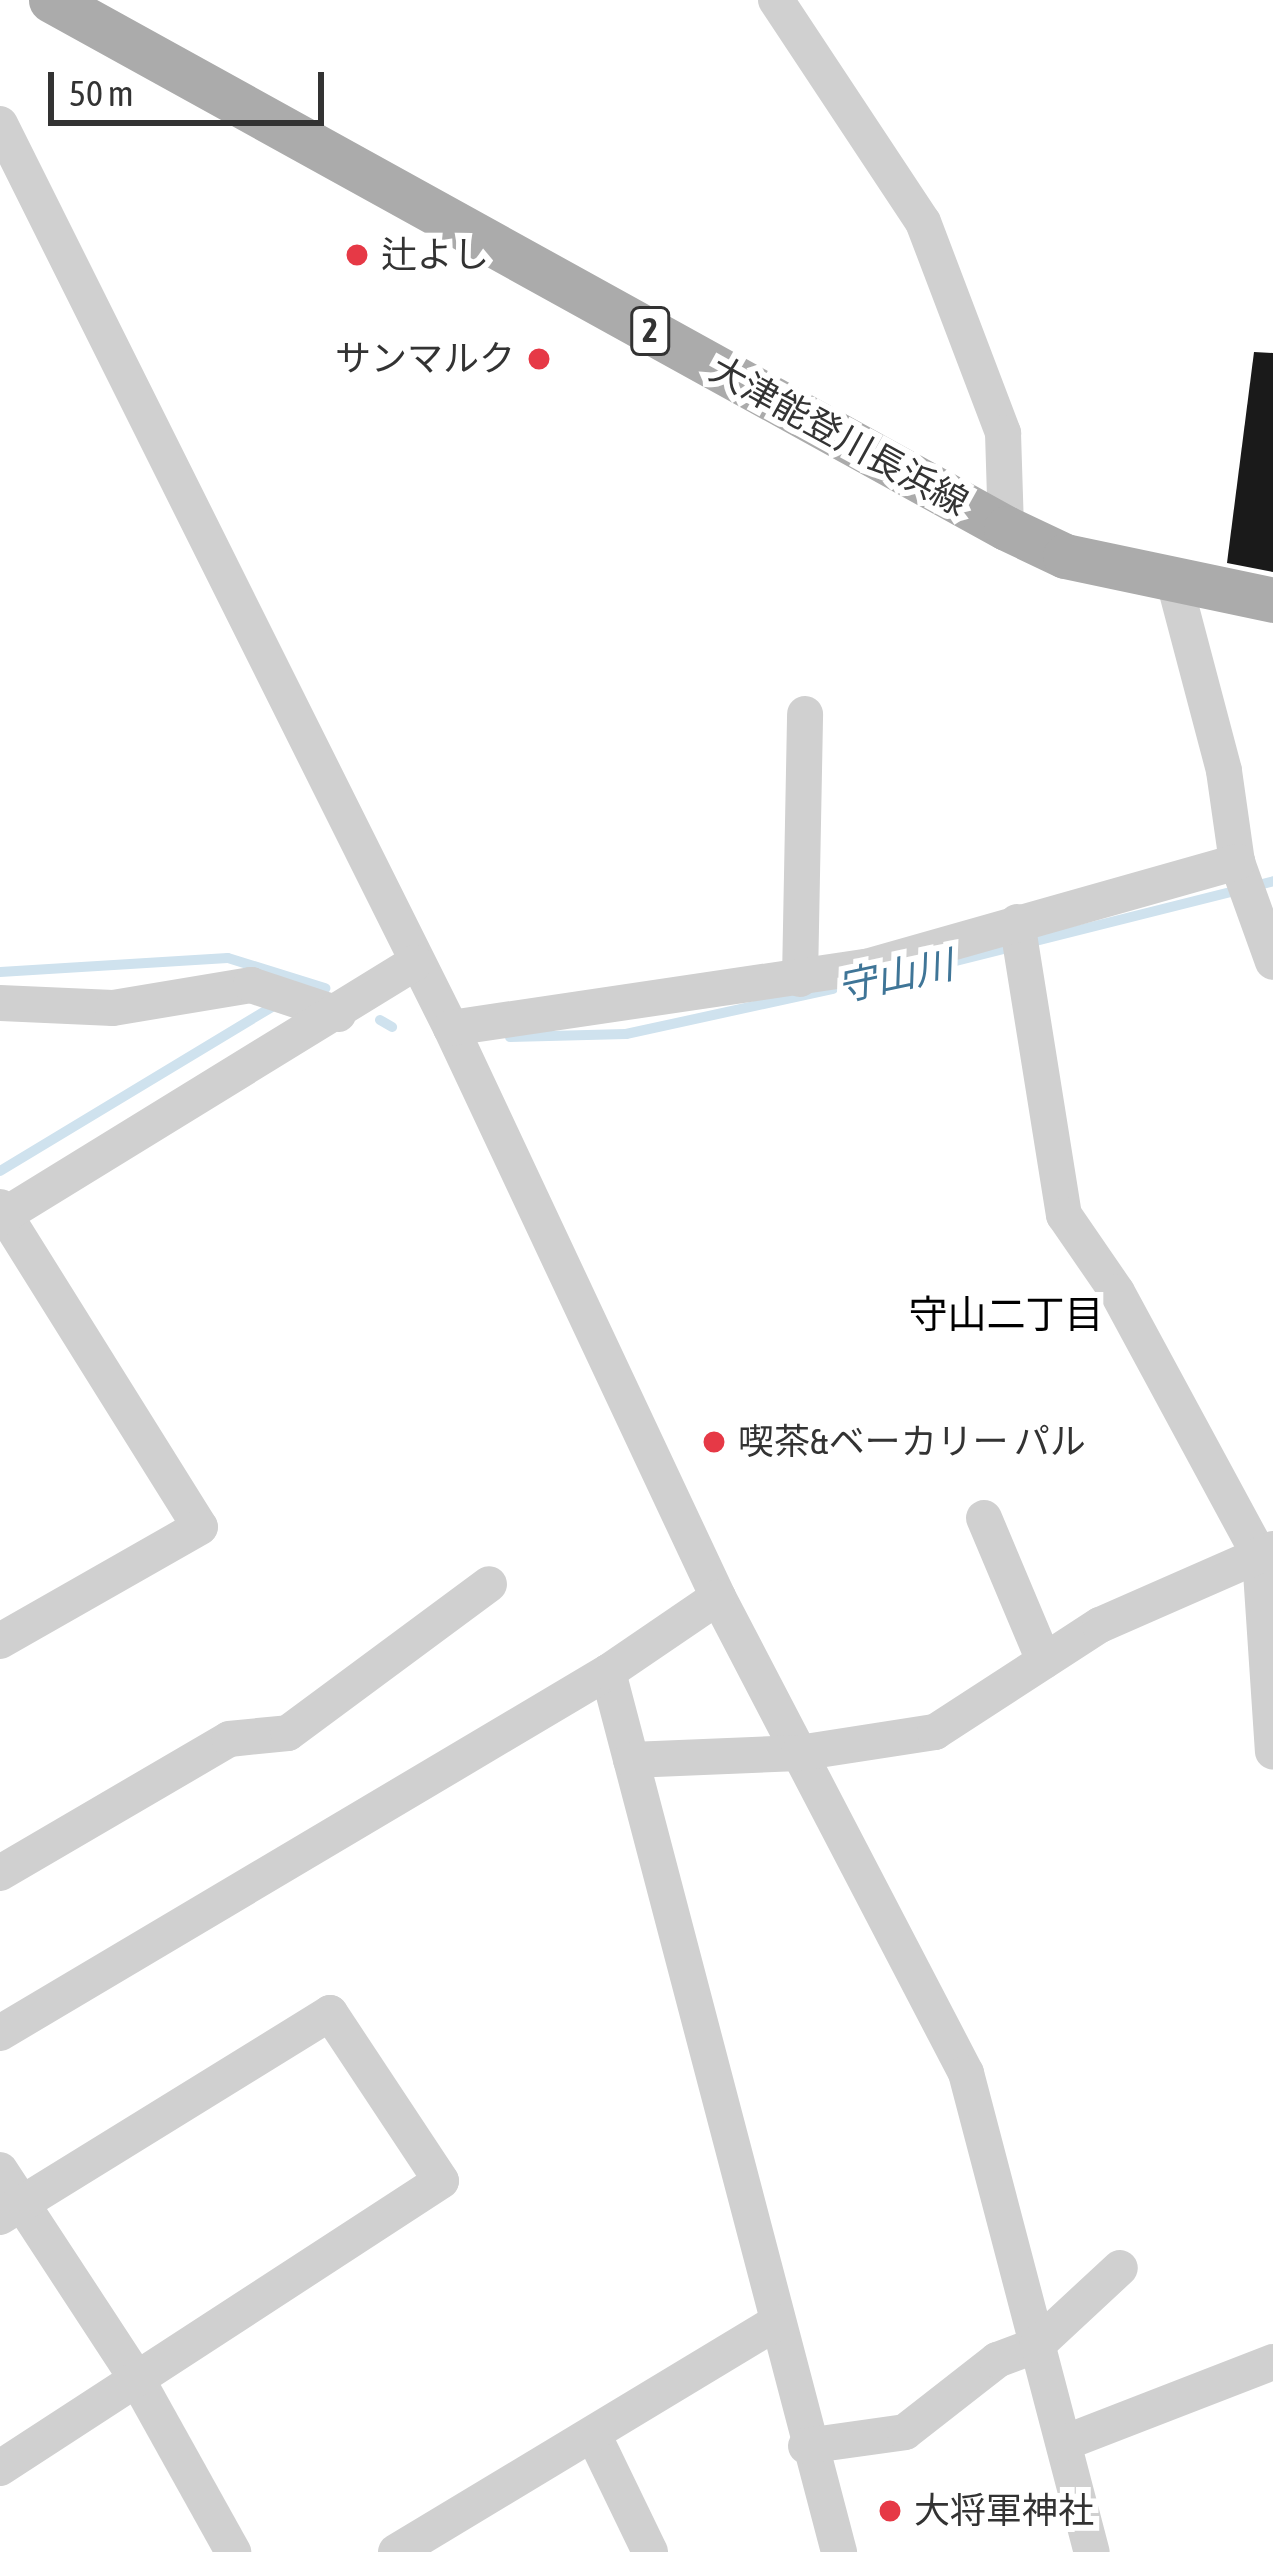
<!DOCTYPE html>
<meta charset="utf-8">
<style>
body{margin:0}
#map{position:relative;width:1273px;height:2552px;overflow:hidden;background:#fff;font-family:"Asap Condensed","Noto Sans JP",sans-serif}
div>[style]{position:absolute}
.stream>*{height:10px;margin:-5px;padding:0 5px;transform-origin:5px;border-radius:5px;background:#cfe2ee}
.building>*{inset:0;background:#1a1a1a}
.minor>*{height:36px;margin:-18px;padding:0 18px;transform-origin:18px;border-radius:18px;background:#d0d0d0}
.major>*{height:45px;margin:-22.5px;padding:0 22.5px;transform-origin:22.5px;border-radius:22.5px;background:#ababab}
.dots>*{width:33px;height:33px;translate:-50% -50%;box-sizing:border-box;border:6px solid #fff;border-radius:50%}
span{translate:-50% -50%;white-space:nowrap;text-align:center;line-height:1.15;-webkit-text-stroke:12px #fff;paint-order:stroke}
.shield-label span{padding:3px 9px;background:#fff;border:3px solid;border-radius:9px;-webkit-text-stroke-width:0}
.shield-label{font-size:33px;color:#333;font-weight:700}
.poi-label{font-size:36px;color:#333}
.left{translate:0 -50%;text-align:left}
.right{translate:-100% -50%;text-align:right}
.street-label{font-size:36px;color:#333}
.water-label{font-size:39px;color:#3f7597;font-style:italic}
.neighbourhood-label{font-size:39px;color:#000}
.scale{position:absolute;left:48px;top:72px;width:276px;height:54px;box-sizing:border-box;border:6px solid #333;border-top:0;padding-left:15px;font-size:36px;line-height:42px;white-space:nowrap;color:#333;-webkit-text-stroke:9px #fff;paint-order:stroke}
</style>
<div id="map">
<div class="stream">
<i style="left:0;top:972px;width:228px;rotate:-3.5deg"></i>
<i style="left:228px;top:958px;width:102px;rotate:17.2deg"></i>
<i style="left:904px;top:974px;width:381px;rotate:-14.1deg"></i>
<i style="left:380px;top:1020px;width:14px;rotate:30deg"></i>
<i style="left:510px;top:1037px;width:116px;rotate:-1.5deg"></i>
<i style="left:626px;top:1034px;width:212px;rotate:-12.3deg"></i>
<i style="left:0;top:1171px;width:327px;rotate:-31.1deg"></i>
</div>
<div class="building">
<i style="clip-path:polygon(1254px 352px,1273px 353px,1273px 572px,1227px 563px)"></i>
</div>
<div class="minor">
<i style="left:776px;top:0;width:266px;rotate:56.5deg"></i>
<i style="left:923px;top:222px;width:226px;rotate:69.2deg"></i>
<i style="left:1003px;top:433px;width:95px;rotate:88.2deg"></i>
<i style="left:0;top:124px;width:1010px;rotate:63.49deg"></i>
<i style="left:451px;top:1028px;width:629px;rotate:64.86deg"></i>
<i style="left:718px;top:1597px;width:537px;rotate:62.48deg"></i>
<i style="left:966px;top:2073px;width:495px;rotate:75.3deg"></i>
<i style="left:1175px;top:585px;width:192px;rotate:75.2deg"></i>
<i style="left:1224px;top:771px;width:92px;rotate:81.9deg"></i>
<i style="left:1237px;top:862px;width:106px;rotate:70.2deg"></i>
<i style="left:1017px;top:922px;width:297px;rotate:80.9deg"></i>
<i style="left:1064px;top:1215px;width:93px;rotate:55.5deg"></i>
<i style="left:1117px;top:1292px;width:301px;rotate:61.6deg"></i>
<i style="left:1260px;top:1557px;width:195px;rotate:86.2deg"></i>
<i style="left:800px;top:979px;width:265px;rotate:-88.9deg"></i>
<i style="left:0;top:1003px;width:113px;rotate:2.5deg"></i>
<i style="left:113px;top:1008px;width:140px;rotate:-9.5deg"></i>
<i style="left:251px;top:985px;width:92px;rotate:18.4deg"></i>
<i style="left:451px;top:1028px;width:419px;rotate:-8.4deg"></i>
<i style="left:866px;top:967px;width:386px;rotate:-15.8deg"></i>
<i style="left:0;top:1207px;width:377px;rotate:58deg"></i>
<i style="left:200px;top:1527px;width:230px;rotate:150.3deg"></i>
<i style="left:0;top:1218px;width:487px;rotate:-31.6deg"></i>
<i style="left:984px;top:1518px;width:155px;rotate:67.2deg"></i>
<i style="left:608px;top:1672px;width:910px;rotate:75.29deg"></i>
<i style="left:631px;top:1760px;width:168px;rotate:-2.4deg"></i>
<i style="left:799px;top:1753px;width:138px;rotate:-8.8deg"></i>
<i style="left:935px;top:1732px;width:197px;rotate:-33deg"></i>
<i style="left:1100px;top:1625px;width:189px;rotate:-23.7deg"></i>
<i style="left:0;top:1873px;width:265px;rotate:-30.3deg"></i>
<i style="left:229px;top:1739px;width:59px;rotate:-5.8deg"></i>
<i style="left:288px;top:1733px;width:250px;rotate:-36.5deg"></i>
<i style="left:0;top:2033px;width:707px;rotate:-30.7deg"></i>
<i style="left:608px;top:1672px;width:133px;rotate:-34.3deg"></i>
<i style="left:0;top:2170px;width:252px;rotate:56.8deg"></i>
<i style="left:138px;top:2381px;width:196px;rotate:60.9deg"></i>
<i style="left:0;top:2217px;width:388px;rotate:-31.7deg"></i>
<i style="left:330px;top:2013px;width:201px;rotate:56.5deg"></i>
<i style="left:441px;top:2181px;width:526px;rotate:146.94deg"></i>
<i style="left:593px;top:2434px;width:131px;rotate:64.2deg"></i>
<i style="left:1064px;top:2443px;width:224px;rotate:-21.2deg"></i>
<i style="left:806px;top:2446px;width:100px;rotate:-8deg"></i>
<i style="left:905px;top:2432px;width:117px;rotate:-38deg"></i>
<i style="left:997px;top:2360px;width:43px;rotate:-20.6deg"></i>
<i style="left:1037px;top:2345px;width:113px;rotate:-42.9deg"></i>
<i style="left:396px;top:2552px;width:445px;rotate:-31.1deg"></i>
</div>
<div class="major">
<i style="left:51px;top:0;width:1091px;rotate:28.94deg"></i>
<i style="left:1006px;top:528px;width:65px;rotate:25.4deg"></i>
<i style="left:1065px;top:556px;width:213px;rotate:11.9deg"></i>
</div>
<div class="dots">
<i style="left:357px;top:255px;background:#e63946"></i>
<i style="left:539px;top:359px;background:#e63946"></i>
<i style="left:714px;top:1442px;background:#e63946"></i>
<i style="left:890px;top:2511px;background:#e63946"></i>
</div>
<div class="shield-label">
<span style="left:650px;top:331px">2</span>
</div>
<div class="poi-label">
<span class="left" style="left:381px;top:255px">辻よし</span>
<span class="right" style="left:515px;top:359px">サンマルク</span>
<span class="left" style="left:738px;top:1442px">喫茶&amp;ベーカリー パル</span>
<span class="left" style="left:914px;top:2511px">大将軍神社</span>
</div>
<div class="street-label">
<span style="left:839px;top:436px;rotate:29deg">大津能登川長浜線</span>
</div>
<div class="water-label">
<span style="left:895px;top:976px;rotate:-12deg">守山川</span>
</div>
<div class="neighbourhood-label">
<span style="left:1006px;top:1314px">守山二丁目</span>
</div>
<div class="scale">50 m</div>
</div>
